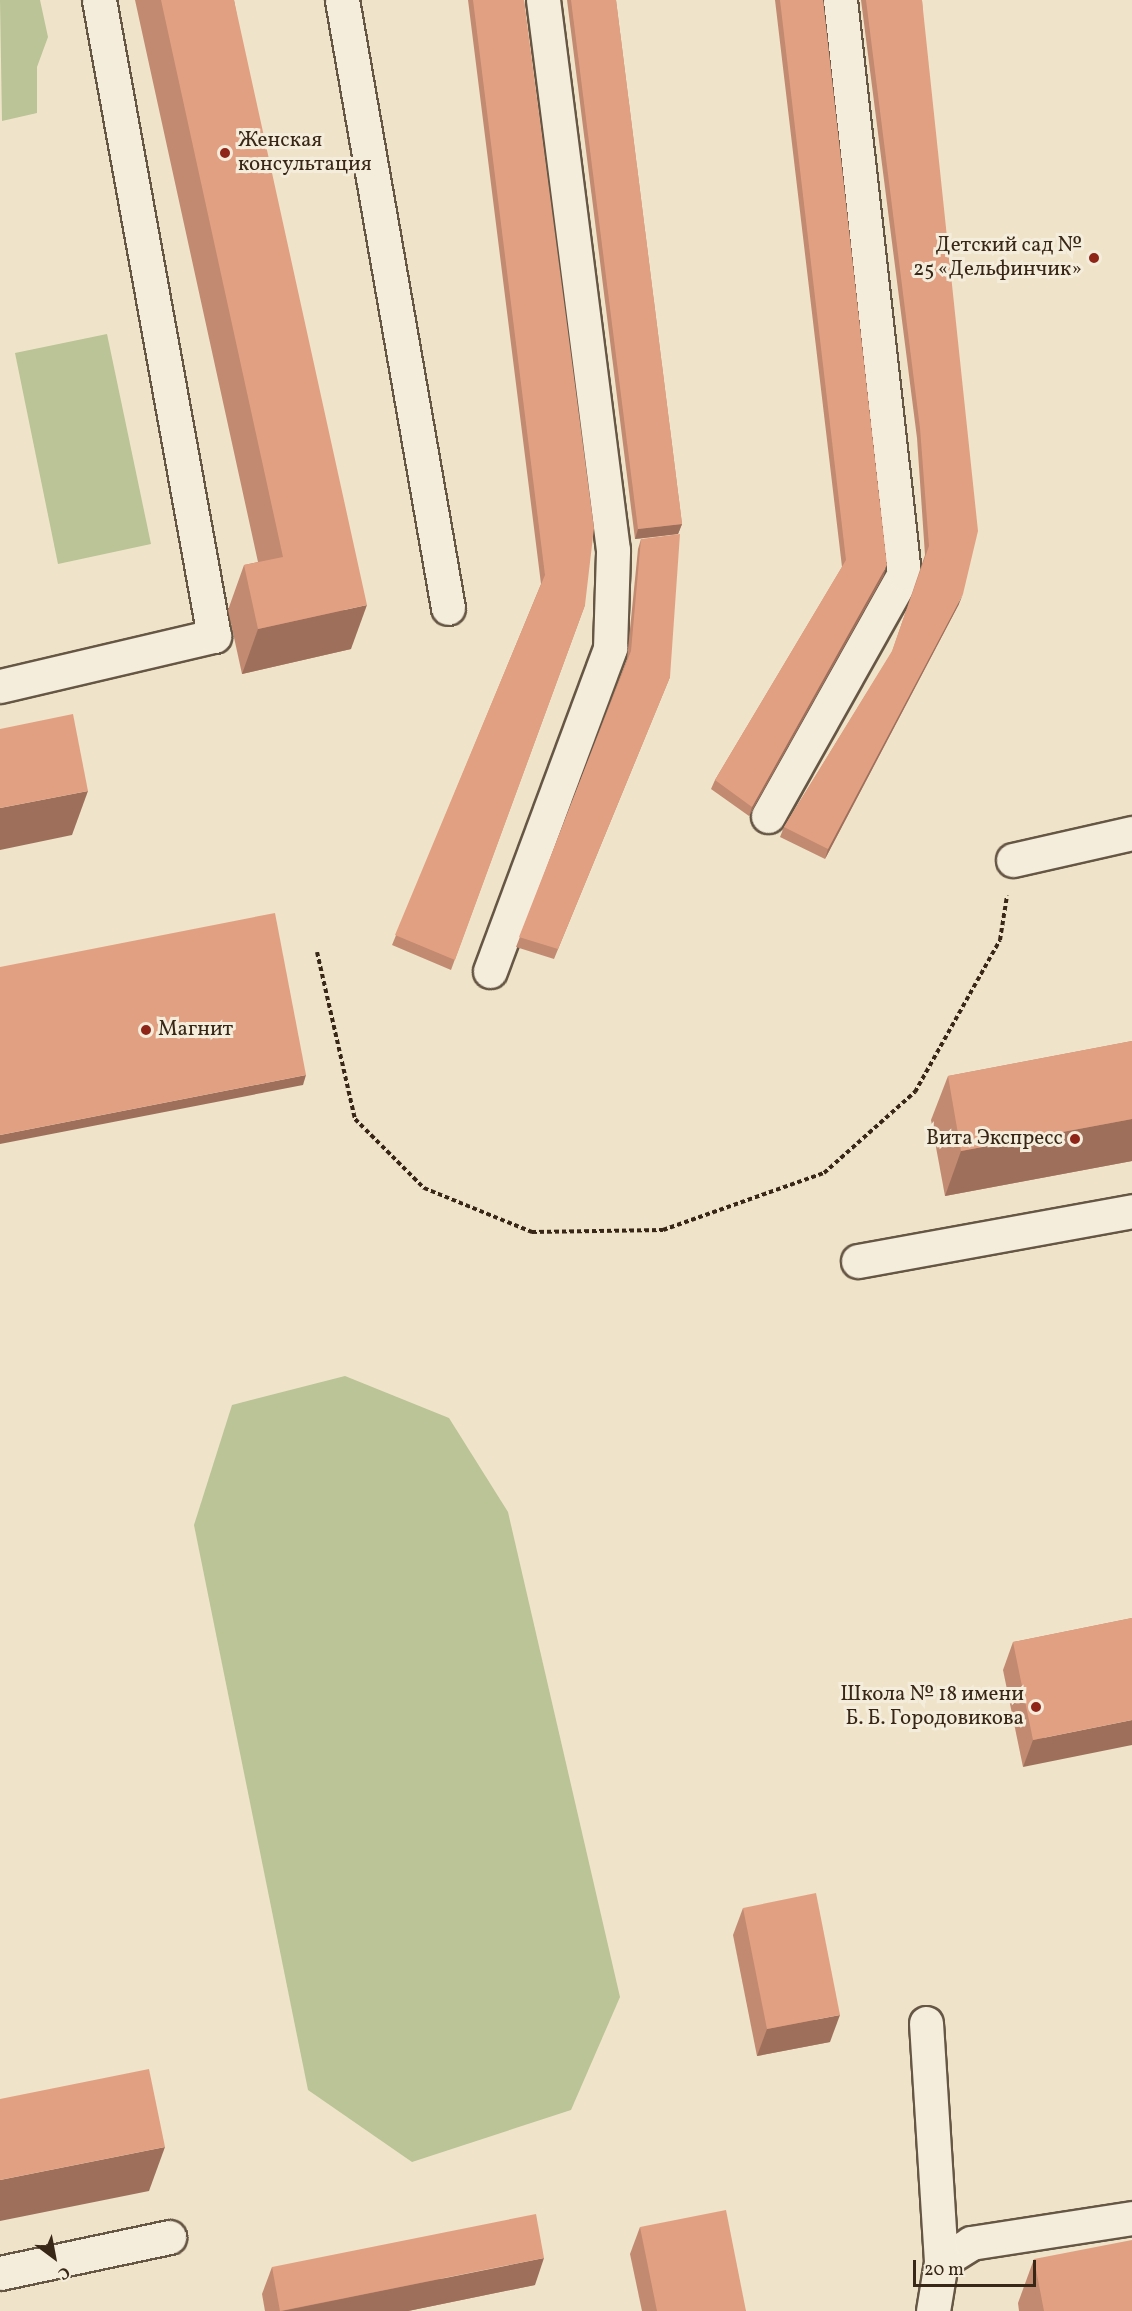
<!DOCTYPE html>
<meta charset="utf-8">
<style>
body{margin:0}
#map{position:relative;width:1132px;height:2311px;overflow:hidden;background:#efe4c9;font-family:Vollkorn,serif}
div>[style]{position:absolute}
.green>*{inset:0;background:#bac496}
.path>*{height:4px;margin-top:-2px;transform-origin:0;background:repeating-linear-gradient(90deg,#382717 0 4.5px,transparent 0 7.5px)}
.roads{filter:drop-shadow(2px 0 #665644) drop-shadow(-2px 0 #665644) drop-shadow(0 2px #665644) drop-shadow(0 -2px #665644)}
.minor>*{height:33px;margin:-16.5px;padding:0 16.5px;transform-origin:16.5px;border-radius:16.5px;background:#f5eddc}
.wall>*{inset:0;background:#c28a71}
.shaded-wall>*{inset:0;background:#9e705c}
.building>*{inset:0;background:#e2a083}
.dots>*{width:16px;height:16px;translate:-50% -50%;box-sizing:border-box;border:3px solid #f5eddc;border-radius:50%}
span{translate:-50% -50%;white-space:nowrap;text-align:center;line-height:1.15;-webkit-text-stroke:6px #f5eddc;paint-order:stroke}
.poi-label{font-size:21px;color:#382717}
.left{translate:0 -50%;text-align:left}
.right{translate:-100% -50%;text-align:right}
.north{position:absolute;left:24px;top:2227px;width:60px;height:60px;-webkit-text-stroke:4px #f5eddc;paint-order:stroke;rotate:148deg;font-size:16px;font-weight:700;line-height:24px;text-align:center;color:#382717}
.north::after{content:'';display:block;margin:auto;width:21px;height:27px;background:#382717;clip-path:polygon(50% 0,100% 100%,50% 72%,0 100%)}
.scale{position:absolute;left:913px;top:2260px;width:123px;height:27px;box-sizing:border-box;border:3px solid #382717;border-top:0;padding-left:8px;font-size:18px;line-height:21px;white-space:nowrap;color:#382717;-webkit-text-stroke:4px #f5eddc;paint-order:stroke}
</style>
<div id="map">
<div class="green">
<i style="clip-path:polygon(0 0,40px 0,48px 37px,37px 67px,37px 113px,2px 121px)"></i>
<i style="clip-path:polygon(107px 334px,151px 544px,58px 564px,15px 353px)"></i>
<i style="clip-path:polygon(345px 1376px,449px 1418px,508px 1512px,620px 1997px,571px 2110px,412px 2162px,308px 2090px,194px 1525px,232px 1405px)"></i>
</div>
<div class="path">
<i style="left:317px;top:952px;width:171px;rotate:77.2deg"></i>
<i style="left:355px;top:1119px;width:98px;rotate:45deg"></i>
<i style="left:424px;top:1188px;width:117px;rotate:22.2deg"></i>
<i style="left:532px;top:1232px;width:131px;rotate:-0.9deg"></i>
<i style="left:663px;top:1230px;width:171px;rotate:-19.5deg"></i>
<i style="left:824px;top:1173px;width:122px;rotate:-41.7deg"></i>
<i style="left:915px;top:1092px;width:174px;rotate:-60.8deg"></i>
<i style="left:1000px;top:940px;width:45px;rotate:-81deg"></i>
</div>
<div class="roads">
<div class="minor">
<i style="left:342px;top:0;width:617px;rotate:80.11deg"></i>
<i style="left:0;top:686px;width:220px;rotate:-13.2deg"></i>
<i style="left:214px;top:636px;width:646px;rotate:-100.25deg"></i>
<i style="left:768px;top:816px;width:278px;rotate:-60.7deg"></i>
<i style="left:904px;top:574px;width:578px;rotate:-96.36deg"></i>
<i style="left:1013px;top:860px;width:122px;rotate:-12.8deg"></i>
<i style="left:490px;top:971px;width:345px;rotate:-69.6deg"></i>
<i style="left:610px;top:648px;width:98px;rotate:-88.2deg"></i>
<i style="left:613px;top:550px;width:554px;rotate:-97.25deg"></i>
<i style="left:858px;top:1261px;width:279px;rotate:-10.3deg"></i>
<i style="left:926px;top:2023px;width:239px;rotate:86.4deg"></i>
<i style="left:0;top:2273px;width:173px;rotate:-12deg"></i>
<i style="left:933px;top:2311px;width:50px;rotate:-80.7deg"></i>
<i style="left:941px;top:2262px;width:36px;rotate:-32deg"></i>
<i style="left:971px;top:2243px;width:163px;rotate:-8.8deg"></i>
</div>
</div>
<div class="wall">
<i style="clip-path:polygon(135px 0,234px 0,351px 649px,242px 674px,228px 610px,244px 565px,258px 562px)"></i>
<i style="clip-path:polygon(468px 0,524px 0,585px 605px,451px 970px,392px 945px,541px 584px)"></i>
<i style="clip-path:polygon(567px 0,616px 0,682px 524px,678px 534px,635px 539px)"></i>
<i style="clip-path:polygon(775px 0,823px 0,884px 575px,749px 816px,711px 789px,715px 780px,842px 567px)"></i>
<i style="clip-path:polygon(861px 0,922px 0,959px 604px,825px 859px,780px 837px,784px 827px,892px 652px,925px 555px,917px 438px)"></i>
<i style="clip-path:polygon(641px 539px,670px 677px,554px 959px,516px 947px,627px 659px,638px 549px)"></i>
<i style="clip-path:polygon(1132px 1041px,1132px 1161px,945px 1196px,931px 1120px,948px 1076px)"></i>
<i style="clip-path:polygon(1132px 1618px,1023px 1767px,1003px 1670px,1013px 1642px)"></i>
<i style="clip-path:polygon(743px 1908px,830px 2042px,757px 2056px,733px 1935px)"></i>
<i style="clip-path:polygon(640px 2227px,746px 2311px,642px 2311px,630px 2254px)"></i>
<i style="clip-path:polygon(1034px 2259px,1132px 2311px,1019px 2311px,1018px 2303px)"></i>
<i style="clip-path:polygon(272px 2267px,535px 2285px,408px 2311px,265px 2311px,262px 2294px)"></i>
</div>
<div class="shaded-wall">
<i style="clip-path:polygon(682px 524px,678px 534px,635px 539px,638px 529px)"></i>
<i style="clip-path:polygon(887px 565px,884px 575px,749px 816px,752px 807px)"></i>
<i style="clip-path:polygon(963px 594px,959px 604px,825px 859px,828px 849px)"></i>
<i style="clip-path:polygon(367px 605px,351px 649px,242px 674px,258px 629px)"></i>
<i style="clip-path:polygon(88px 791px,72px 835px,0 850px,0 808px)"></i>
<i style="clip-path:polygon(306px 1075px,303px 1085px,0 1144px,0 1135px)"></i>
<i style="clip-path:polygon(1132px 1119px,1132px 1161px,945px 1196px,961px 1151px)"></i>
<i style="clip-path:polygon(1132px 1720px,1132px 1745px,1023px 1767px,1033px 1740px)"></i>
<i style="clip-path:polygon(840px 2015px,830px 2042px,757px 2056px,767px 2029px)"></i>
<i style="clip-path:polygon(165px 2147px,149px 2191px,0 2221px,0 2180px)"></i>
<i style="clip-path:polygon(544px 2258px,535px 2285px,408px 2311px,282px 2311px)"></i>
</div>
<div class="building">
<i style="clip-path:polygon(161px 0,234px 0,367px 605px,258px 629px,244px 565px,283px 557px)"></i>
<i style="clip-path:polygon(473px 0,524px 0,594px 528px,585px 605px,455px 960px,395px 935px,545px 575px)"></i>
<i style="clip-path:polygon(571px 0,616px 0,682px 524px,638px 529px)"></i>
<i style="clip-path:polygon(780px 0,823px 0,887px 565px,752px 807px,715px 780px,846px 560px)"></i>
<i style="clip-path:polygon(866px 0,922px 0,978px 531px,963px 594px,828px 849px,784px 827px,892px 651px,929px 546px,920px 428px)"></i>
<i style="clip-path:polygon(680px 534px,670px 677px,558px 949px,519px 937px,631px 651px,641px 539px)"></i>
<i style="clip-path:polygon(73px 714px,88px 791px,0 808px,0 729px)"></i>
<i style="clip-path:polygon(275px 913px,306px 1075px,0 1135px,0 967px)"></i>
<i style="clip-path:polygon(1132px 1041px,1132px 1119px,961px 1151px,948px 1076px)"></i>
<i style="clip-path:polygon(1132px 1618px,1132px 1720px,1033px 1740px,1013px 1642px)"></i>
<i style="clip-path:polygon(816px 1893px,840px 2015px,767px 2029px,743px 1908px)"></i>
<i style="clip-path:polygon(149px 2069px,165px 2147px,0 2180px,0 2099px)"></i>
<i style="clip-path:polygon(726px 2210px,746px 2311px,657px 2311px,640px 2227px)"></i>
<i style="clip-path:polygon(536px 2214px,544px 2258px,280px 2311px,272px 2267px)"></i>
<i style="clip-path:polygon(1132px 2240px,1132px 2311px,1044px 2311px,1034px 2259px)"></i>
</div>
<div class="dots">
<i style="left:225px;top:153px;background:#8f2418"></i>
<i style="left:1094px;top:258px;background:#8f2418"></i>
<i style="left:146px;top:1030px;background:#8f2418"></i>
<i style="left:1075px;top:1139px;background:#8f2418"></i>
<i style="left:1036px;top:1707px;background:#8f2418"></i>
</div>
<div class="poi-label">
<span class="left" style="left:238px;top:153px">Женская<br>консультация</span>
<span class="right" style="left:1082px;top:258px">Детский сад №<br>25 «Дельфинчик»</span>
<span class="left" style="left:158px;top:1030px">Магнит</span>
<span class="right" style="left:1063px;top:1139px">Вита Экспресс</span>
<span class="right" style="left:1024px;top:1707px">Школа № 18 имени<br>Б. Б. Городовикова</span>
</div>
<div class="north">С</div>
<div class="scale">20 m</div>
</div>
